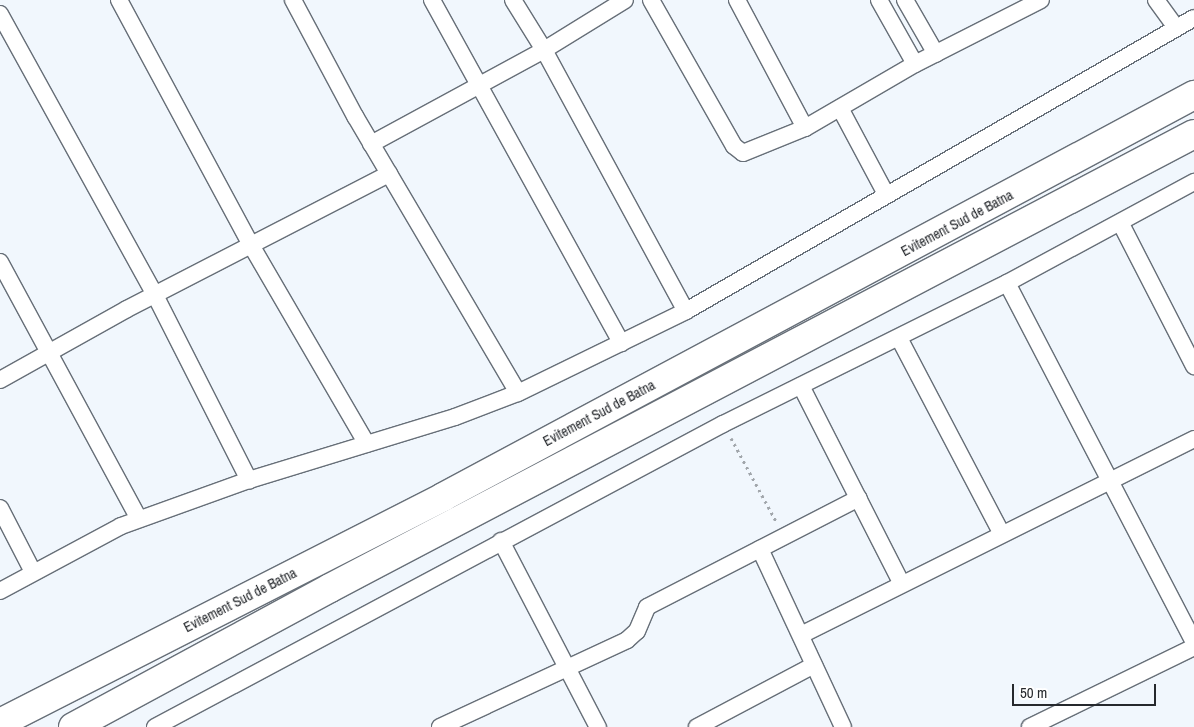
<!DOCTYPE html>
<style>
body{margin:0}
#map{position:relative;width:1194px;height:727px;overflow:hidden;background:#f1f7fd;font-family:"Archivo Narrow",sans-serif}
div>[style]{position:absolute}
.path>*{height:3px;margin-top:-1.5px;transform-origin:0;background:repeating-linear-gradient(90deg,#a1a6ab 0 2.5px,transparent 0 6.5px)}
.roads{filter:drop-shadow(1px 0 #676f78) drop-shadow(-1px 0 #676f78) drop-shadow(0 1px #676f78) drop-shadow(0 -1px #676f78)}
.minor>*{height:16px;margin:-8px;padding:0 8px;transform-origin:8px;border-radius:8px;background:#fff}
.trunk>*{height:28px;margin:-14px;padding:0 14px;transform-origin:14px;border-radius:14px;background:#fff}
span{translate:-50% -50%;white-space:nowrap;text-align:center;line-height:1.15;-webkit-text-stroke:4px #fff;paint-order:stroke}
.street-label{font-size:14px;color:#26292d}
.scale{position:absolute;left:1012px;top:684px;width:144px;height:22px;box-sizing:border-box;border:2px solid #26292d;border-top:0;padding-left:6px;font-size:15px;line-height:18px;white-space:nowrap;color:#26292d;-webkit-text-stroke:4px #fff;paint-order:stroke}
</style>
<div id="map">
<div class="path">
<i style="left:731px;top:438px;width:97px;rotate:61.6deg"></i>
</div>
<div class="roads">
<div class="minor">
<i style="left:119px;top:0;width:278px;rotate:61.7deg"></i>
<i style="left:251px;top:245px;width:230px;rotate:59.8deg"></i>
<i style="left:293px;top:0;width:132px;rotate:61.9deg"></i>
<i style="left:355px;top:116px;width:321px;rotate:59.5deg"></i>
<i style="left:432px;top:0;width:392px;rotate:61.1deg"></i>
<i style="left:513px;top:0;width:59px;rotate:58.2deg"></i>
<i style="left:544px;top:50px;width:297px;rotate:61.5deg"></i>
<i style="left:651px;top:0;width:168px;rotate:60.4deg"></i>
<i style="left:734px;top:146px;width:11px;rotate:38deg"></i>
<i style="left:743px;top:153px;width:67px;rotate:-22deg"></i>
<i style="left:805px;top:128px;width:127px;rotate:-30.2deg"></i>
<i style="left:915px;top:64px;width:141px;rotate:-26.9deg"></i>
<i style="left:737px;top:0;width:145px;rotate:62deg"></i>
<i style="left:879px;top:0;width:73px;rotate:60.6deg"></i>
<i style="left:905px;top:0;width:62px;rotate:60.1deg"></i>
<i style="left:1156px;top:0;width:34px;rotate:54deg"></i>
<i style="left:0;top:14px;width:321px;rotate:61.1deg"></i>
<i style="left:155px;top:295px;width:208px;rotate:63.1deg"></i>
<i style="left:840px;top:108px;width:98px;rotate:61.9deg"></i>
<i style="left:371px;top:144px;width:197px;rotate:-28.5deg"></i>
<i style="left:544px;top:50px;width:95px;rotate:-31.7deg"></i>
<i style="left:1121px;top:224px;width:160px;rotate:62.8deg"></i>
<i style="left:0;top:262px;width:292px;rotate:61.6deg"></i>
<i style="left:1007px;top:283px;width:405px;rotate:62.5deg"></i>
<i style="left:899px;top:338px;width:221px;rotate:62.3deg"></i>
<i style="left:0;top:380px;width:145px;rotate:-29.2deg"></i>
<i style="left:127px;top:309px;width:295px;rotate:-27.3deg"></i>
<i style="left:801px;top:386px;width:222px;rotate:63deg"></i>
<i style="left:0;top:508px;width:72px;rotate:62.7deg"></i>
<i style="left:501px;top:541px;width:210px;rotate:62.5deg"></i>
<i style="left:760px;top:549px;width:196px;rotate:65deg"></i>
<i style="left:0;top:591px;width:137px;rotate:-28.2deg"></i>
<i style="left:121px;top:526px;width:136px;rotate:-19.8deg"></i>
<i style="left:249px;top:480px;width:215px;rotate:-17deg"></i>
<i style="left:455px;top:417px;width:67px;rotate:-20.9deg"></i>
<i style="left:518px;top:393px;width:187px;rotate:-26deg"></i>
<i style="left:686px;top:311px;width:586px;rotate:-29.98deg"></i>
<i style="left:801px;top:635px;width:439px;rotate:-26.5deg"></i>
<i style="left:155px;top:727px;width:644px;rotate:-28.08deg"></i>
<i style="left:723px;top:424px;width:317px;rotate:-26.4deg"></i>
<i style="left:1007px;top:283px;width:213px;rotate:-28.4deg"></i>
<i style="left:440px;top:727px;width:206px;rotate:-24.9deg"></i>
<i style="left:627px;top:640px;width:13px;rotate:-42deg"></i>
<i style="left:637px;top:631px;width:26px;rotate:-67deg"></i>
<i style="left:647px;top:607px;width:238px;rotate:-27.2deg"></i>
<i style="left:697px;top:727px;width:132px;rotate:-27.9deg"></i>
<i style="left:1030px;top:727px;width:182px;rotate:-26deg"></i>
</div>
<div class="trunk">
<i style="left:0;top:723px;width:497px;rotate:-27deg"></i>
<i style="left:443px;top:497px;width:852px;rotate:-28.16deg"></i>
<i style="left:73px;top:727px;width:292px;rotate:-28.4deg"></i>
<i style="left:330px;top:588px;width:976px;rotate:-27.72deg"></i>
</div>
</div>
<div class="street-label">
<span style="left:957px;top:223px;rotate:-28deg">Evitement Sud de Batna</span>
<span style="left:599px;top:413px;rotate:-28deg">Evitement Sud de Batna</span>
<span style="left:240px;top:600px;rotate:-27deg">Evitement Sud de Batna</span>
</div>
<div class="scale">50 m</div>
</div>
